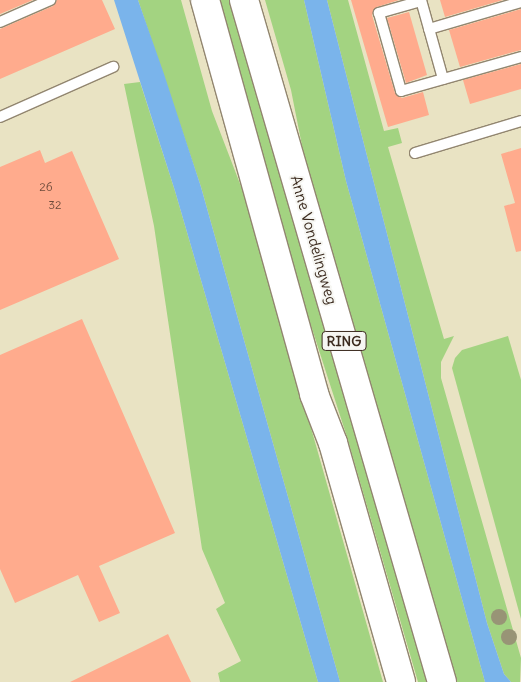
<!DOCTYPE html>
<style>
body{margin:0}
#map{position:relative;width:521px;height:682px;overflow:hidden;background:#e9e3c3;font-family:Delius,sans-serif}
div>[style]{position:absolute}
.green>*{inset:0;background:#a3d381}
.water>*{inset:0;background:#7ab4eb}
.building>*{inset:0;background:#ffab8d}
.roads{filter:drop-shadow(1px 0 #928670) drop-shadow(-1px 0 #928670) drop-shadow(0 1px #928670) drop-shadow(0 -1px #928670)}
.service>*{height:10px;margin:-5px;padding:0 5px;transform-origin:5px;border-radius:5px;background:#fff}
.primary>*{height:28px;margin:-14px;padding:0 14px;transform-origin:14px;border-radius:14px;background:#fff}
.trees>*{width:16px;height:16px;margin:-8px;border-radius:50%;background:#989476}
span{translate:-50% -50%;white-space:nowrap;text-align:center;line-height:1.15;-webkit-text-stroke:4px #f6f6f2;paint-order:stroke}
.number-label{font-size:12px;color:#6c4a3a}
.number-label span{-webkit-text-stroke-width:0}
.shield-label span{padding:1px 4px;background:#f6f6f2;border:1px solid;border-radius:4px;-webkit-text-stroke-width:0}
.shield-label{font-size:14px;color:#3b2a1e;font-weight:700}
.street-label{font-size:15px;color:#3b2a1e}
</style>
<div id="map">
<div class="green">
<i style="clip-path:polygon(138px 0,181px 0,212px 111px,247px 202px,383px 682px,340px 682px,201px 187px)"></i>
<i style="clip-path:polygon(214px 0,232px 0,431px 682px,418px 682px,347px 437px,273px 208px)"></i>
<i style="clip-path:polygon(265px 0,304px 0,346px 181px,485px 682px,454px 682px,310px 186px,291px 90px)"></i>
<i style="clip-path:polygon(327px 0,348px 0,384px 131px,398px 128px,402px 143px,388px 147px,444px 339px,454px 336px,441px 362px,441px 378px,521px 658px,520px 682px,511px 682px,504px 674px,487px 623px)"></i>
<i style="clip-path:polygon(140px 82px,175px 191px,318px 682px,220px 682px,218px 673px,241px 661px,216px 609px,225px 603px,202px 549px,154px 226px,124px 84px)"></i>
<i style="clip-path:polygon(508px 336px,521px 380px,521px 619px,452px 368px,455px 358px,462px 350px)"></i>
</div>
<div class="water">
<i style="clip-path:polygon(114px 0,138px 0,164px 74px,201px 187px,340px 682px,318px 682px,175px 191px)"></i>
<i style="clip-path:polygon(304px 0,327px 0,487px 623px,504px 674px,511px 682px,485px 682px,346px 181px)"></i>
</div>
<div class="building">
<i style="clip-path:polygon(0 0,33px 0,0 14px)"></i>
<i style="clip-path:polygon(57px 0,102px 0,115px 29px,0 79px,0 29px,53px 6px)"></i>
<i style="clip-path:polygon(351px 0,399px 0,377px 7px,372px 15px,395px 93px,402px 98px,423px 92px,429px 115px,388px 127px)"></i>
<i style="clip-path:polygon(440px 0,503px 0,445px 17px)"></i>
<i style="clip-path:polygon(521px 9px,521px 50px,460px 67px,449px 30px)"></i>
<i style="clip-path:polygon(409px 12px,427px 75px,406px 83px,387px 18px)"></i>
<i style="clip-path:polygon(521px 64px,521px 89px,470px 104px,463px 80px)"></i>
<i style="clip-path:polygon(521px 148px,521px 251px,516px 252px,504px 206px,515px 203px,501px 154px)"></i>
<i style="clip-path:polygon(40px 150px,45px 163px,72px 151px,119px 259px,0 310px,0 167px)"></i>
<i style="clip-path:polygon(82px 319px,175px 533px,99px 566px,120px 613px,99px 622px,78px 575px,15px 603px,0 569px,0 355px)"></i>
<i style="clip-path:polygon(168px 634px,191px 682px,70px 682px,142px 647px)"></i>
</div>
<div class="roads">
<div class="service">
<i style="left:421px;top:0;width:82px;rotate:74.4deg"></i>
<i style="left:421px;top:1px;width:44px;rotate:164.1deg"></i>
<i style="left:379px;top:13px;width:81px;rotate:74.2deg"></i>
<i style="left:401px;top:91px;width:125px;rotate:-15.8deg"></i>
<i style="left:0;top:22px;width:55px;rotate:-23.7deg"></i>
<i style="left:429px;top:29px;width:96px;rotate:-16.4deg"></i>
<i style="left:0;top:117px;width:124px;rotate:-23.9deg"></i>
<i style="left:415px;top:153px;width:111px;rotate:-16.8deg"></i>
</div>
<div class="primary">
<i style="left:205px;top:0;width:409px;rotate:74.5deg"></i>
<i style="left:314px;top:394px;width:53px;rotate:68.8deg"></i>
<i style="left:333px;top:443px;width:248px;rotate:74.1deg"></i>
<i style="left:244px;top:0;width:710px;rotate:73.81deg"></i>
</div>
</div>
<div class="trees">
<i style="left:499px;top:617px"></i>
<i style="left:509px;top:637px"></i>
</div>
<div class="number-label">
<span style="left:46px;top:187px">26</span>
<span style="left:55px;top:205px">32</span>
</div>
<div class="shield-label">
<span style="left:344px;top:341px">RING</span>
</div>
<div class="street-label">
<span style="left:314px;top:240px;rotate:74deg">Anne Vondelingweg</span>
</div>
</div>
